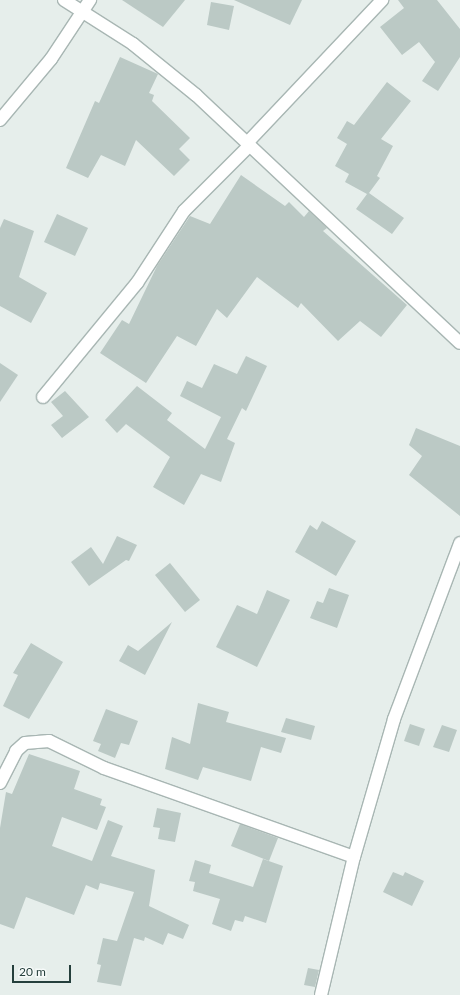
<!DOCTYPE html>
<style>
body{margin:0}
#map{position:relative;width:460px;height:995px;overflow:hidden;background:#e6eeeb;font-family:Lato,sans-serif}
div>[style]{position:absolute}
.building>*{inset:0;background:#bbc9c5}
.roads{filter:drop-shadow(1px 0 #a8b6b3) drop-shadow(-1px 0 #a8b6b3) drop-shadow(0 1px #a8b6b3) drop-shadow(0 -1px #a8b6b3)}
.street>*{height:12px;margin:-6px;padding:0 6px;transform-origin:6px;border-radius:6px;background:#fff}
span{translate:-50% -50%;white-space:nowrap;text-align:center;line-height:1.15;-webkit-text-stroke:4px #f6faf9;paint-order:stroke}
.scale{position:absolute;left:12px;top:965px;width:59px;height:18px;box-sizing:border-box;border:2px solid #253f3c;border-top:0;padding-left:5px;font-size:12px;line-height:14px;white-space:nowrap;color:#253f3c;-webkit-text-stroke:3px #f6faf9;paint-order:stroke}
</style>
<div id="map">
<div class="building">
<i style="clip-path:polygon(122px 0,185px 0,163px 27px)"></i>
<i style="clip-path:polygon(234px 0,302px 0,290px 25px)"></i>
<i style="clip-path:polygon(398px 0,437px 0,460px 29px,460px 57px,438px 91px,422px 81px,435px 62px,419px 42px,402px 55px,380px 27px,404px 8px)"></i>
<i style="clip-path:polygon(211px 2px,234px 6px,229px 30px,207px 25px)"></i>
<i style="clip-path:polygon(120px 57px,158px 74px,149px 93px,154px 95px,152px 101px,190px 138px,179px 149px,190px 160px,174px 176px,136px 140px,125px 166px,101px 155px,88px 178px,66px 168px,95px 101px,99px 103px)"></i>
<i style="clip-path:polygon(387px 82px,411px 101px,381px 139px,393px 146px,377px 176px,380px 178px,369px 193px,404px 218px,392px 234px,356px 209px,367px 194px,345px 182px,349px 174px,335px 166px,347px 144px,337px 138px,347px 121px,354px 125px)"></i>
<i style="clip-path:polygon(241px 175px,285px 206px,289px 202px,304px 217px,309px 211px,327px 228px,323px 231px,407px 305px,381px 337px,360px 321px,338px 341px,301px 303px,298px 308px,257px 277px,227px 318px,217px 309px,196px 346px,177px 336px,146px 383px,100px 353px,122px 320px,129px 324px,157px 266px,190px 216px,210px 224px)"></i>
<i style="clip-path:polygon(57px 214px,88px 228px,75px 256px,44px 242px)"></i>
<i style="clip-path:polygon(4px 219px,34px 231px,19px 277px,47px 293px,31px 323px,0 306px,0 228px)"></i>
<i style="clip-path:polygon(246px 356px,267px 366px,246px 411px,242px 408px,227px 439px,235px 443px,221px 482px,201px 474px,184px 505px,153px 487px,170px 457px,126px 424px,117px 433px,105px 420px,137px 386px,172px 413px,167px 420px,205px 449px,221px 417px,180px 396px,187px 381px,202px 388px,214px 364px,237px 374px)"></i>
<i style="clip-path:polygon(0 363px,18px 375px,0 402px)"></i>
<i style="clip-path:polygon(65px 391px,89px 417px,62px 438px,51px 425px,63px 416px,51px 402px)"></i>
<i style="clip-path:polygon(416px 428px,460px 446px,460px 516px,409px 475px,422px 456px,409px 445px)"></i>
<i style="clip-path:polygon(322px 521px,356px 541px,336px 576px,295px 552px,310px 525px,317px 530px)"></i>
<i style="clip-path:polygon(117px 536px,137px 545px,129px 561px,126px 560px,89px 586px,71px 562px,91px 547px,103px 564px)"></i>
<i style="clip-path:polygon(170px 563px,200px 600px,185px 612px,155px 575px)"></i>
<i style="clip-path:polygon(329px 588px,349px 595px,337px 628px,310px 618px,317px 601px,323px 603px)"></i>
<i style="clip-path:polygon(267px 590px,290px 600px,257px 667px,216px 647px,237px 605px,257px 614px)"></i>
<i style="clip-path:polygon(172px 622px,145px 675px,119px 661px,128px 645px,138px 651px)"></i>
<i style="clip-path:polygon(31px 643px,63px 662px,29px 719px,3px 706px,18px 675px,13px 673px)"></i>
<i style="clip-path:polygon(198px 703px,229px 712px,226px 722px,286px 738px,281px 753px,261px 747px,251px 781px,203px 767px,198px 780px,165px 769px,172px 737px,190px 744px)"></i>
<i style="clip-path:polygon(106px 709px,138px 721px,129px 745px,121px 743px,115px 758px,98px 751px,101px 744px,93px 741px)"></i>
<i style="clip-path:polygon(286px 718px,315px 726px,311px 740px,281px 732px)"></i>
<i style="clip-path:polygon(410px 724px,425px 729px,419px 746px,404px 741px)"></i>
<i style="clip-path:polygon(442px 725px,457px 730px,449px 752px,433px 747px)"></i>
<i style="clip-path:polygon(29px 754px,80px 771px,74px 789px,102px 799px,100px 805px,106px 807px,97px 830px,62px 817px,52px 846px,92px 861px,108px 820px,123px 826px,111px 856px,155px 870px,149px 906px,189px 925px,183px 939px,168px 933px,163px 945px,145px 937px,144px 941px,134px 938px,121px 986px,97px 982px,101px 965px,97px 964px,103px 938px,117px 941px,134px 892px,100px 883px,98px 890px,86px 885px,74px 915px,26px 897px,14px 929px,0 924px,0 828px,6px 792px,12px 794px)"></i>
<i style="clip-path:polygon(157px 808px,181px 813px,175px 842px,158px 839px,160px 828px,153px 827px)"></i>
<i style="clip-path:polygon(240px 824px,278px 838px,269px 861px,231px 846px)"></i>
<i style="clip-path:polygon(263px 859px,283px 866px,266px 923px,245px 916px,243px 922px,235px 920px,231px 931px,212px 924px,220px 899px,193px 891px,195px 882px,189px 881px,195px 860px,211px 865px,209px 873px,253px 887px)"></i>
<i style="clip-path:polygon(393px 872px,403px 876px,405px 872px,424px 881px,412px 906px,383px 892px)"></i>
<i style="clip-path:polygon(308px 968px,319px 970px,315px 987px,304px 985px)"></i>
</div>
<div class="roads">
<div class="street">
<i style="left:64px;top:0;width:82px;rotate:32.5deg"></i>
<i style="left:133px;top:44px;width:81px;rotate:39deg"></i>
<i style="left:196px;top:95px;width:362px;rotate:43.2deg"></i>
<i style="left:0;top:120px;width:80px;rotate:-50.1deg"></i>
<i style="left:51px;top:59px;width:71px;rotate:-56.5deg"></i>
<i style="left:247px;top:143px;width:197px;rotate:-46.6deg"></i>
<i style="left:43px;top:397px;width:148px;rotate:-50.5deg"></i>
<i style="left:137px;top:283px;width:86px;rotate:-56.9deg"></i>
<i style="left:184px;top:211px;width:93px;rotate:-45deg"></i>
<i style="left:0;top:783px;width:36px;rotate:-63deg"></i>
<i style="left:16px;top:751px;width:12px;rotate:-42deg"></i>
<i style="left:25px;top:743px;width:24px;rotate:-5deg"></i>
<i style="left:49px;top:741px;width:61px;rotate:26.1deg"></i>
<i style="left:104px;top:768px;width:265px;rotate:19.6deg"></i>
<i style="left:321px;top:995px;width:142px;rotate:-76.6deg"></i>
<i style="left:354px;top:857px;width:144px;rotate:-73.8deg"></i>
<i style="left:394px;top:719px;width:188px;rotate:-69.4deg"></i>
</div>
</div>
<div class="scale">20 m</div>
</div>
